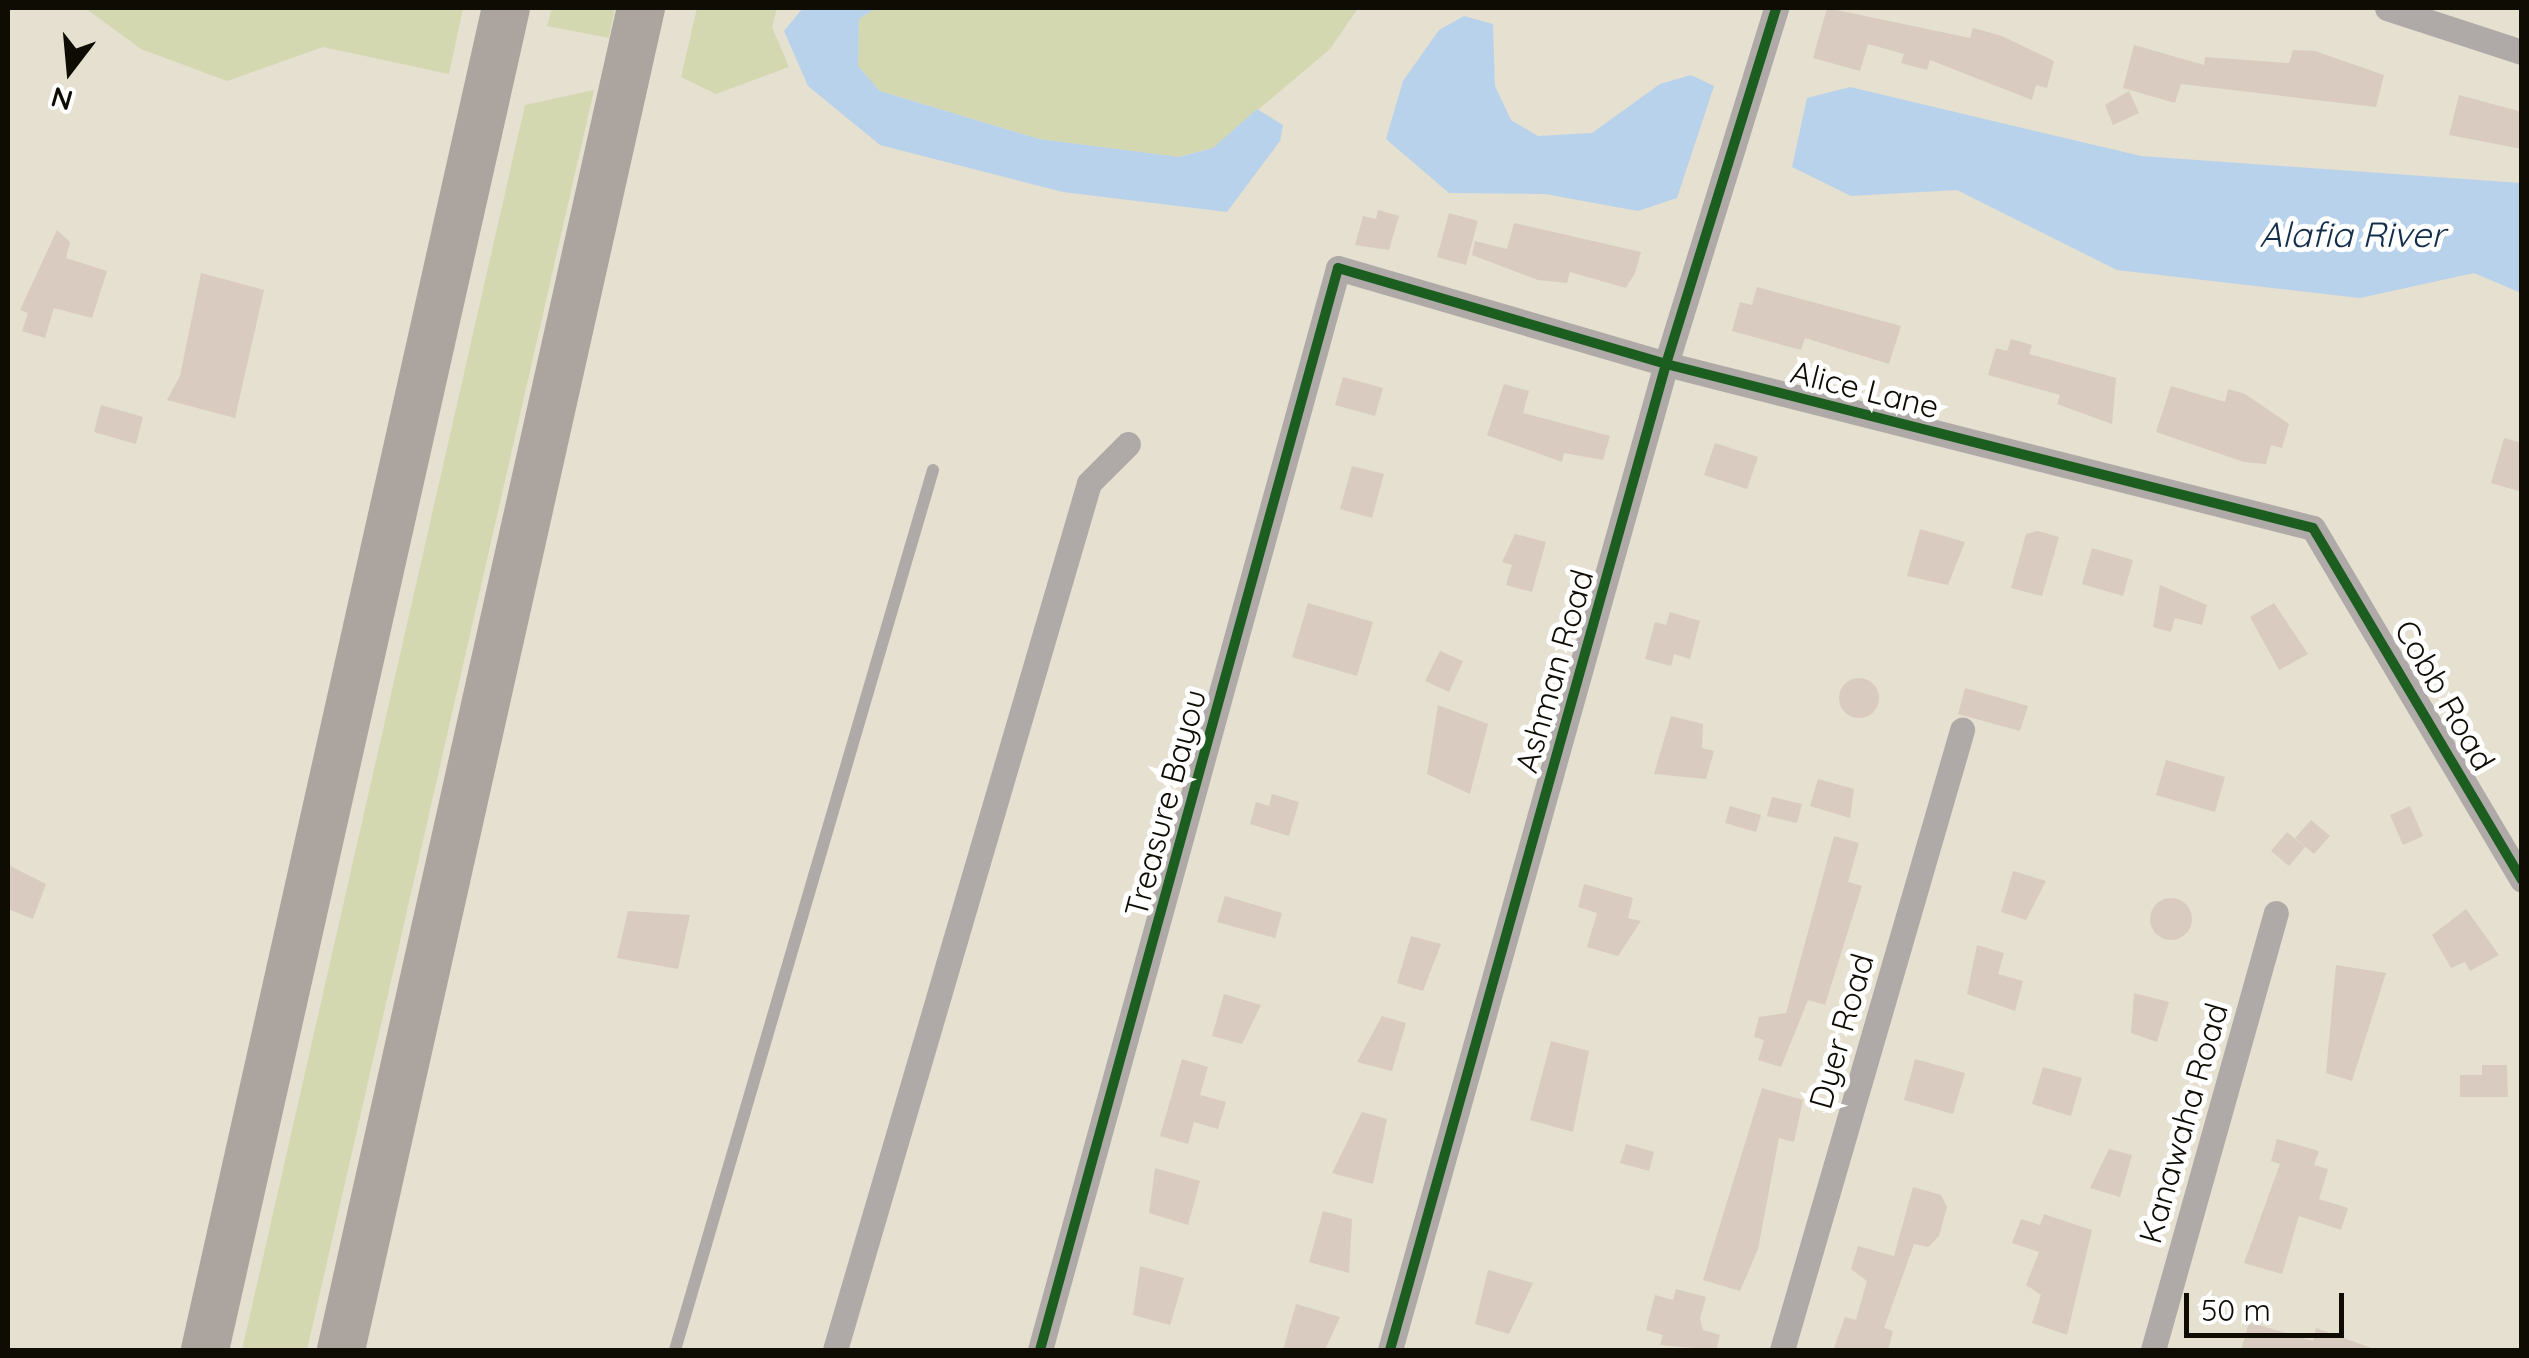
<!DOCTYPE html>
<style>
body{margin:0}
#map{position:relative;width:2529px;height:1358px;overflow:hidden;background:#e5e0cf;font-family:Quicksand,sans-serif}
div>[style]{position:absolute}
.green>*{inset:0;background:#d4d8b1}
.water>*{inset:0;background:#b8d2ec}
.building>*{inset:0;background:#d9cbc0}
.round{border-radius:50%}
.service>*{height:12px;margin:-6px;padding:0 6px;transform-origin:6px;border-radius:6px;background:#afa9a7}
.minor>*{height:25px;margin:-12.5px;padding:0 12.5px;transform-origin:12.5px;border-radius:12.5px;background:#afa9a7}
.motorway>*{height:48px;margin:-24px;padding:0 24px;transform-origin:24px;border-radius:24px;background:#aba49f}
.cycleway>*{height:10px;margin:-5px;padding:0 5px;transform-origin:5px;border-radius:5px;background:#1b5e20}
span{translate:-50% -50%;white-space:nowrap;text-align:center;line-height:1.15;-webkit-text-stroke:10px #fff;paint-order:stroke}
.street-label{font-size:32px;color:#0f0c03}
.water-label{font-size:35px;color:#132e4b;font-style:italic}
.frame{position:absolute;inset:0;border:10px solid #0f0c03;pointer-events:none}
.north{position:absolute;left:20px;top:20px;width:100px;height:100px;-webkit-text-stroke:8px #fff;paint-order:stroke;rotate:196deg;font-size:28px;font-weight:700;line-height:40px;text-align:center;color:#0f0c03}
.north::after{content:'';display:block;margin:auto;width:35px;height:45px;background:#0f0c03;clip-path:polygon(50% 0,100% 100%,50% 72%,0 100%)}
.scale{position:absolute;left:2184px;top:1293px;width:160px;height:45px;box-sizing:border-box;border:5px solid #0f0c03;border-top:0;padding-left:12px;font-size:30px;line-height:35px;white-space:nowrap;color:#0f0c03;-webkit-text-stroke:8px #fff;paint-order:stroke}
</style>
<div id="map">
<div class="green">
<i style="clip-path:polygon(85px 8px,463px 8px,449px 74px,323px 47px,227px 81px,141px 49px)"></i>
<i style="clip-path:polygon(552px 8px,615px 8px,609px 38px,547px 26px)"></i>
<i style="clip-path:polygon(697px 8px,777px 8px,772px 27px,789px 67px,716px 94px,681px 77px)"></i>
<i style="clip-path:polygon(876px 8px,1358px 8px,1330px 49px,1213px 148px,1178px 157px,1039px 139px,880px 91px,858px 66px,859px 19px)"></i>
<i style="clip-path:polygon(594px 90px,307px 1350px,242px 1350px,525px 105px)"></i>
</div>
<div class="water">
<i style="clip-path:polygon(803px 8px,876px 8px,859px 19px,858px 66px,880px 91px,1039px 139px,1179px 157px,1213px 148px,1257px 109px,1283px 125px,1280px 141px,1227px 212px,1063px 192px,880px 145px,808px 86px,784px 31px)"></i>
<i style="clip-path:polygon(1464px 16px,1493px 24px,1495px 86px,1511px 120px,1538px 136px,1592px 133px,1660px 84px,1691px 75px,1714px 86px,1677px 198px,1638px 211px,1545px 194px,1449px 193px,1386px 139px,1403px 81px,1439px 30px)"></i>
<i style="clip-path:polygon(1850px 87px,2141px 156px,2521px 183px,2521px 293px,2474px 273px,2360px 298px,2117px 270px,1957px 190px,1851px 196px,1792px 167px,1807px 98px)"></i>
</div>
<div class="building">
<i style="clip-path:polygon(1827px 8px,1970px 38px,1973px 28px,2002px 36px,2054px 61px,2047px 88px,2036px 85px,2032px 100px,1930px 60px,1927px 70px,1901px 63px,1904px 54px,1868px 44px,1860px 71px,1813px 58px)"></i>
<i style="clip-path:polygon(2134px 45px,2204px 65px,2205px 57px,2289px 63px,2293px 50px,2315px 51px,2384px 75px,2376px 107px,2181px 84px,2175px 103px,2123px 88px)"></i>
<i style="clip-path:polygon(2129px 91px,2139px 113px,2113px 125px,2105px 105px)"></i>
<i style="clip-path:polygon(2459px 95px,2522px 112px,2522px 149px,2449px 135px)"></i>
<i style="clip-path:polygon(1378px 210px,1399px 216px,1389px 250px,1355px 245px,1363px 216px,1376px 219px)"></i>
<i style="clip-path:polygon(1449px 213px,1478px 221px,1466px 265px,1437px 257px)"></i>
<i style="clip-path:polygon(1514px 223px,1641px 252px,1635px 273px,1626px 288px,1570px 272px,1567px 283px,1538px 280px,1472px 255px,1475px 241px,1507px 249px)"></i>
<i style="clip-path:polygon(57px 230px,70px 242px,66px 258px,107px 271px,92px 318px,54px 308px,45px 338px,22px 331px,28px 313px,20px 310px)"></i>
<i style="clip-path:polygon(201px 273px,264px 290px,235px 418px,167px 400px,180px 376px)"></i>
<i style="clip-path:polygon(1757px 287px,1901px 326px,1889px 364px,1805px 338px,1801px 350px,1732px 331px,1740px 302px,1752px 305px)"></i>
<i style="clip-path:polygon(2011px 339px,2032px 345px,2029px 354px,2116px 378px,2112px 424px,2057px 404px,2060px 395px,1988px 375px,1996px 348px,2007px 351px)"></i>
<i style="clip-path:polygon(1343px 377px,1383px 388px,1375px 416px,1335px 405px)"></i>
<i style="clip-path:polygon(1504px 384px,1529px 391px,1523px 413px,1610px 436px,1603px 460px,1564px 453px,1562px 462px,1487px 435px)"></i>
<i style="clip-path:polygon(2171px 386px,2225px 402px,2228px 389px,2245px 394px,2289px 424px,2282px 448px,2271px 445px,2266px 464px,2244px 462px,2156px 432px)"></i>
<i style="clip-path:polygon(101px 405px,143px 417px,136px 444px,94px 432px)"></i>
<i style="clip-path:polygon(2504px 438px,2522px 443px,2522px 492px,2491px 483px)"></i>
<i style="clip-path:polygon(1715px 443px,1758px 457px,1747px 489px,1704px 475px)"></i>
<i style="clip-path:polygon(1352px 466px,1384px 474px,1372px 518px,1340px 509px)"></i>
<i style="clip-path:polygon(1920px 529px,1965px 542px,1948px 585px,1907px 576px)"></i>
<i style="clip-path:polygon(2038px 531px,2059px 537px,2042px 596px,2011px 588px,2026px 534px)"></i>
<i style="clip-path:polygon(1515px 534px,1546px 542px,1532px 592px,1506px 585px,1512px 565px,1502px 562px)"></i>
<i style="clip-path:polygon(2092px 548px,2133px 560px,2123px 596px,2082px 584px)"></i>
<i style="clip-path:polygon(2160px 585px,2207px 605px,2202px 625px,2175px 618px,2171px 632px,2153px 627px)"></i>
<i style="clip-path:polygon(1308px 603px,1373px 622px,1357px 676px,1292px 657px)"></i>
<i style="clip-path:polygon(2274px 603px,2308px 654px,2279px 670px,2250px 617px)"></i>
<i style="clip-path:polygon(1670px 612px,1700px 621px,1690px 659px,1674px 654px,1671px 666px,1645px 659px,1655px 622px,1666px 625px)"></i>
<i style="clip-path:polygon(1440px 651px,1463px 661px,1449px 692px,1425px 681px)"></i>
<i class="round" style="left:1839px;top:678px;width:40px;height:40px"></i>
<i style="clip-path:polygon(1965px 688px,2028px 706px,2020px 731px,1958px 714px)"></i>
<i style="clip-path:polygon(1438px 705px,1488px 724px,1470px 794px,1427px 774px)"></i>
<i style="clip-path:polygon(1671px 716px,1703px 724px,1702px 748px,1714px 751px,1706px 779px,1654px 774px)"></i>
<i style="clip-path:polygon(2166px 760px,2225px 777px,2215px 812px,2156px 795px)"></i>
<i style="clip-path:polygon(1818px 779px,1854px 789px,1850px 818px,1810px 806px)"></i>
<i style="clip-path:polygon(1272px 794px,1299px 802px,1289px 836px,1250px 824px,1256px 802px,1269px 806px)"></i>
<i style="clip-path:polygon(1772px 797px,1802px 804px,1797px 823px,1767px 816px)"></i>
<i style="clip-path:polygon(1730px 806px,1761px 815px,1756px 832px,1725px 823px)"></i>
<i style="clip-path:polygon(2410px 806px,2423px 836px,2403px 845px,2390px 815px)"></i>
<i style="clip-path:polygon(2311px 820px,2330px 836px,2314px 854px,2295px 838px)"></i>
<i style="clip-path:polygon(2287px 832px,2305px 847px,2289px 866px,2271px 851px)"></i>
<i style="clip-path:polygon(1834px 836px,1859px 843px,1848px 882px,1862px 886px,1825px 1005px,1808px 1000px,1781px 1067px,1758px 1060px,1764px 1040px,1754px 1037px,1759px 1017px,1786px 1013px)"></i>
<i style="clip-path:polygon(8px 865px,46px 884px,33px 919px,8px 909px)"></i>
<i style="clip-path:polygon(2013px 871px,2046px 881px,2026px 920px,2001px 912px)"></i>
<i style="clip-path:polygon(1584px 884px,1633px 898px,1628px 918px,1641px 921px,1618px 956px,1587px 947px,1597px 913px,1578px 907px)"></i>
<i style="clip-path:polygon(1225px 896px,1282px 913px,1275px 938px,1217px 922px)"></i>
<i class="round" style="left:2150px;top:898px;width:42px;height:42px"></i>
<i style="clip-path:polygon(2466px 909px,2499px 955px,2470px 971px,2465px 962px,2451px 968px,2432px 935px)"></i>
<i style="clip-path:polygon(628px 911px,690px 915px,678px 969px,617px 958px)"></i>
<i style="clip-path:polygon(1411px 936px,1441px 944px,1423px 991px,1397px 983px)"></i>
<i style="clip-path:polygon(1977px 945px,2004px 953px,1998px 974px,2023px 981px,2015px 1011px,1967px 994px)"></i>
<i style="clip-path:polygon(2336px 965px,2386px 973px,2352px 1081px,2326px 1073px)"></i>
<i style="clip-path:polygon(2134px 993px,2169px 1002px,2157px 1042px,2131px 1033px)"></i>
<i style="clip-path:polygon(1224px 994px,1261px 1005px,1242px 1044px,1212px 1036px)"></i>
<i style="clip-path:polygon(1382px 1016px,1406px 1023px,1392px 1071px,1357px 1062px)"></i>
<i style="clip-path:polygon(1551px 1041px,1589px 1051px,1573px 1132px,1530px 1120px)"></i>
<i style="clip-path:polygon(1182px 1059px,1208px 1067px,1200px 1095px,1226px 1102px,1218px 1129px,1194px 1122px,1188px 1144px,1160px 1136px)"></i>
<i style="clip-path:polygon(1915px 1059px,1965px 1073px,1953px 1114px,1904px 1100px)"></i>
<i style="clip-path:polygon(2482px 1065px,2507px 1065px,2508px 1097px,2460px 1097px,2460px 1075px,2482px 1075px)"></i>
<i style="clip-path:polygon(2043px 1067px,2082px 1078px,2071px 1116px,2032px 1104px)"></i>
<i style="clip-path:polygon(1762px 1088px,1803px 1100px,1794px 1142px,1779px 1138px,1758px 1249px,1740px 1291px,1703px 1280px)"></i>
<i style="clip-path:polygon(1362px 1112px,1387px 1119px,1373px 1184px,1332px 1173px)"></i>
<i style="clip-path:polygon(2277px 1139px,2319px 1151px,2314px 1165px,2328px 1169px,2319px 1199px,2348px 1208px,2341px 1230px,2299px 1216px,2282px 1274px,2244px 1263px,2280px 1164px,2271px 1161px)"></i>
<i style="clip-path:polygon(1626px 1144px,1654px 1152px,1649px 1171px,1620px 1163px)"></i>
<i style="clip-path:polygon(2109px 1149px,2132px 1155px,2120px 1197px,2090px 1188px)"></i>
<i style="clip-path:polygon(1155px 1168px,1200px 1181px,1188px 1225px,1149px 1213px)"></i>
<i style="clip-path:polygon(1913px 1187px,1941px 1195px,1947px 1207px,1939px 1236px,1928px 1247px,1914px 1244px,1884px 1328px,1893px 1331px,1888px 1350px,1834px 1348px,1845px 1317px,1856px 1320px,1867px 1281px,1851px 1269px,1858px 1246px,1894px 1256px)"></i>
<i style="clip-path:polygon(1323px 1211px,1352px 1219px,1349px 1273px,1309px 1262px)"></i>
<i style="clip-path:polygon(2044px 1214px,2092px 1230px,2067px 1335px,2032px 1323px,2041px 1295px,2026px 1285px,2039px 1252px,2012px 1243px,2021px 1219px,2040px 1225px)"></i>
<i style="clip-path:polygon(1140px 1266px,1184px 1278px,1170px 1325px,1133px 1315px)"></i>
<i style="clip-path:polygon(1488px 1270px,1533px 1283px,1509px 1334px,1475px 1324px)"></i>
<i style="clip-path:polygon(1676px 1289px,1706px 1297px,1700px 1318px,1703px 1330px,1720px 1335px,1716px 1350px,1660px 1345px,1663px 1335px,1646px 1330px,1655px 1295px,1673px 1300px)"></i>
<i style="clip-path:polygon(1296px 1304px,1340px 1317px,1325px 1350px,1283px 1350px)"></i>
<i style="clip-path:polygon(2249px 1322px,2313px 1341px,2316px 1328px,2377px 1350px,2241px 1350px)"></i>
</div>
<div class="service">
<i style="left:675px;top:1350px;width:917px;rotate:-73.66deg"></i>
</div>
<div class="minor">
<i style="left:2387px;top:8px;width:142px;rotate:18.1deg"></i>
<i style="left:835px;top:1350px;width:903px;rotate:-73.67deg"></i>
<i style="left:1089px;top:483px;width:55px;rotate:-45deg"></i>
<i style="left:1040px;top:1350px;width:1122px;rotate:-74.6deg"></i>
<i style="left:1338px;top:268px;width:342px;rotate:16.3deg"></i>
<i style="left:1666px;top:364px;width:667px;rotate:14.22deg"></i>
<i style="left:2313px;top:528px;width:409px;rotate:59.3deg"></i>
<i style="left:1390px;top:1350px;width:1024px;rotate:-74.36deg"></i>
<i style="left:1666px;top:364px;width:373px;rotate:-72.8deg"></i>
<i style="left:1782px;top:1350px;width:646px;rotate:-73.81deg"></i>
<i style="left:2153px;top:1350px;width:454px;rotate:-74.3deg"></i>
</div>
<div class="motorway">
<i style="left:205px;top:1350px;width:1375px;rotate:-77.36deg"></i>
<i style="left:341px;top:1350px;width:1375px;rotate:-77.4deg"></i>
</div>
<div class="cycleway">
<i style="left:1040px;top:1350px;width:1122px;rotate:-74.6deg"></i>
<i style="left:1338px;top:268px;width:342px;rotate:16.3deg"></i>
<i style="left:1666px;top:364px;width:667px;rotate:14.22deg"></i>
<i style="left:2313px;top:528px;width:409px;rotate:59.3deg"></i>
<i style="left:1390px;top:1350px;width:1024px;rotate:-74.36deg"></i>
<i style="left:1666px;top:364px;width:373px;rotate:-72.8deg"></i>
</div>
<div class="street-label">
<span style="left:1865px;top:389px;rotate:14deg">Alice Lane</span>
<span style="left:1554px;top:671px;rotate:-74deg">Ashman Road</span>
<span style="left:2445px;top:695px;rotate:60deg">Cobb Road</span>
<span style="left:1165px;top:803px;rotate:-75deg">Treasure Bayou</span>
<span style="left:1841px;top:1031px;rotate:-74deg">Dyer Road</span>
<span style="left:2183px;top:1123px;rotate:-74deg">Kanawaha Road</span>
</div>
<div class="water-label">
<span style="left:2352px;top:234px">Alafia River</span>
</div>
<div class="frame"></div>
<div class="north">N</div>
<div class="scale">50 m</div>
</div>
